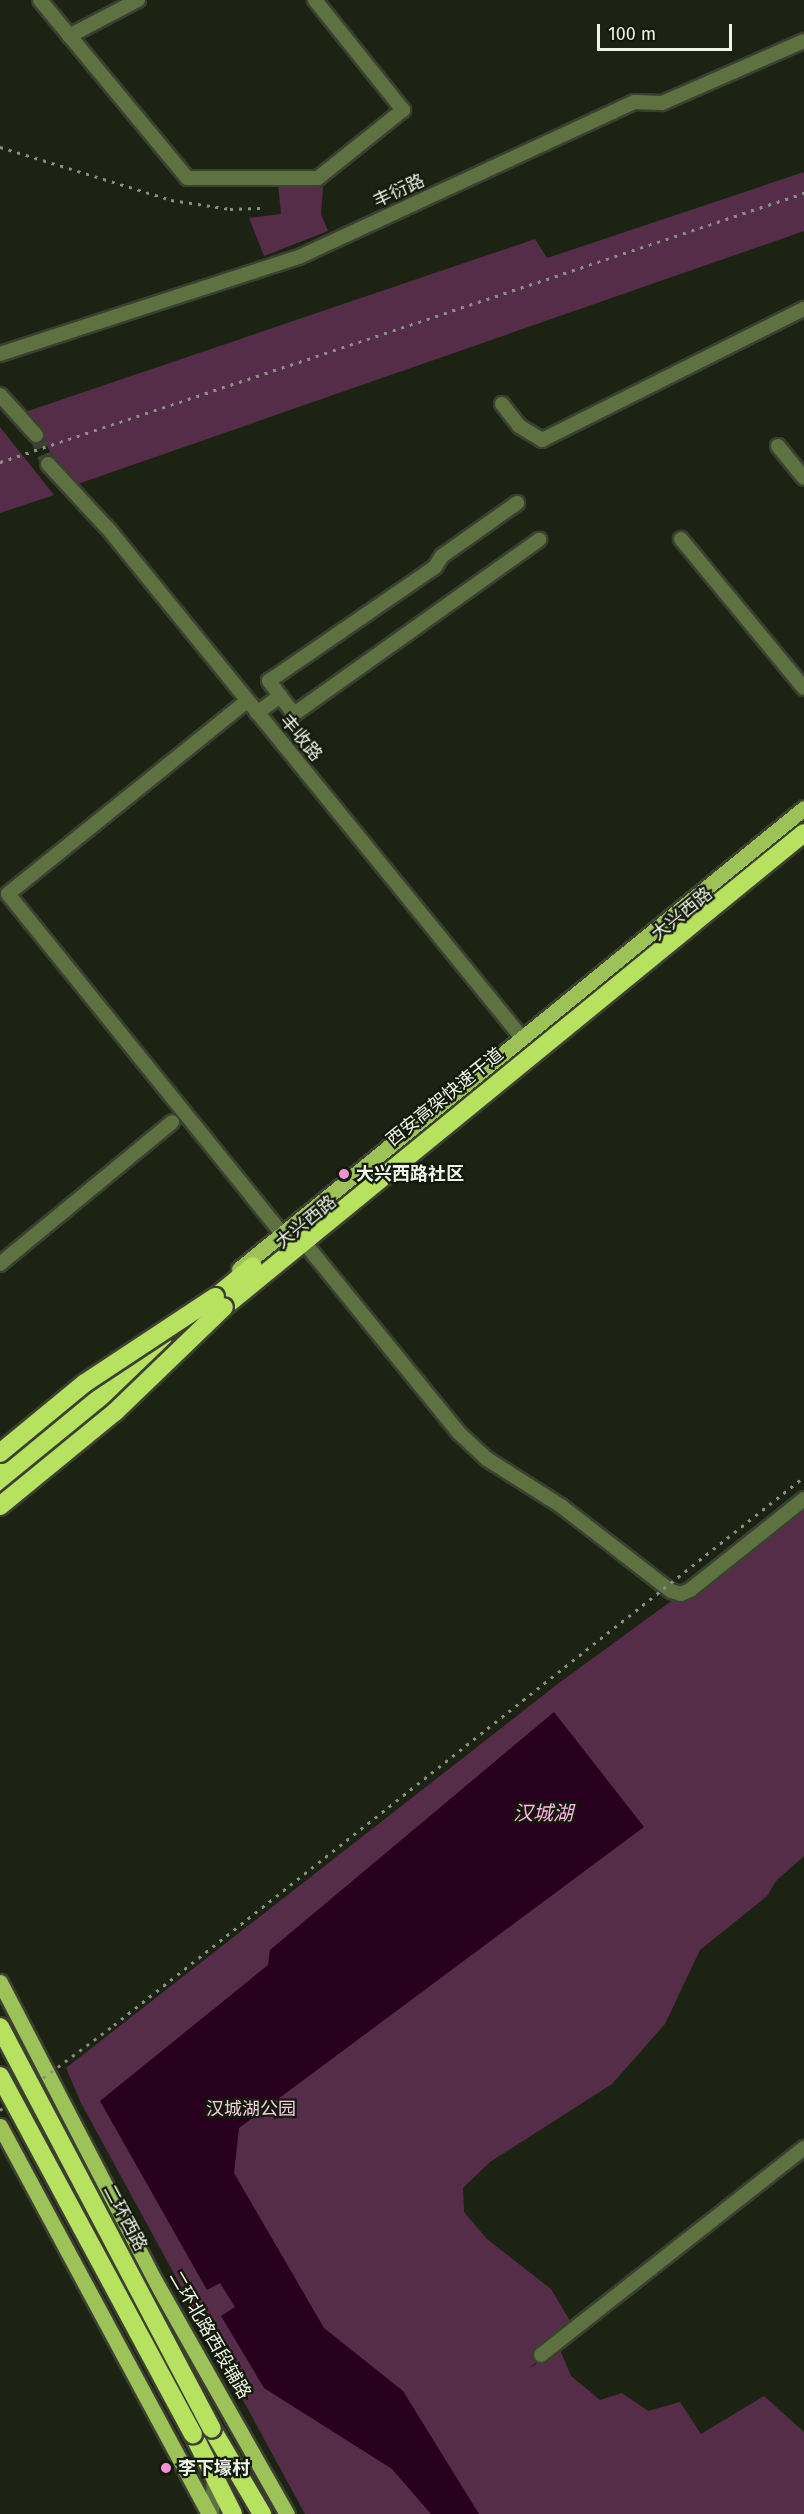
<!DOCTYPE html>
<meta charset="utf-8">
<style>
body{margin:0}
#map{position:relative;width:804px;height:2514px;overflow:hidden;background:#1d2313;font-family:"Fira Sans","Noto Sans SC",sans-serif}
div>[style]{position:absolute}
.green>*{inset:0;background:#552d49}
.water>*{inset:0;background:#27001e}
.minor-tunnel>*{height:14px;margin-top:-7px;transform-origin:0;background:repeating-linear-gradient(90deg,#3d4233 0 14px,transparent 0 21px)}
.roads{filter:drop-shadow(2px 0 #3b4031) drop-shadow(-2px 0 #3b4031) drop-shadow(0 2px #3b4031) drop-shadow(0 -2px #3b4031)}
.minor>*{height:14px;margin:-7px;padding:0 7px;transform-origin:7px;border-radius:7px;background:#5e7140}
.major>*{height:15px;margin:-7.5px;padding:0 7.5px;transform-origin:7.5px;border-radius:7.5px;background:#9dc258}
.highway>*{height:18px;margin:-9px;padding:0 9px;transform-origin:9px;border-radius:9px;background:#b6e260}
.rail>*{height:3px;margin-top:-1.5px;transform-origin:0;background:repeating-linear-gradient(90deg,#8a8f82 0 3px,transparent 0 9px)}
.bridges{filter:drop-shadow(2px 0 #3b4031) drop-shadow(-2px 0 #3b4031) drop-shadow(0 2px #3b4031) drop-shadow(0 -2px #3b4031)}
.highway-bridge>*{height:18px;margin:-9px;padding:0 9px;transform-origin:9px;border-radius:9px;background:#b6e260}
.dots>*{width:16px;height:16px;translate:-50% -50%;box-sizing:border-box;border:3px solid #141a0a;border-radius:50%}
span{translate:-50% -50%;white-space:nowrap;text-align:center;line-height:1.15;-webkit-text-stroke:4.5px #141a0a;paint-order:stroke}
.street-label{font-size:18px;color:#f0f5ea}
.poi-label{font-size:18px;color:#f0f5ea;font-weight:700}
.left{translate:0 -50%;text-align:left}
.park-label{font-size:18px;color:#f3cde6}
.water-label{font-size:20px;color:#ffb4e7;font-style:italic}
.scale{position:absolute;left:597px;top:24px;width:135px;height:27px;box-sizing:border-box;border:3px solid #f0f5ea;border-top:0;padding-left:8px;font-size:18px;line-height:21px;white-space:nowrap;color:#f0f5ea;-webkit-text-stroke:4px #141a0a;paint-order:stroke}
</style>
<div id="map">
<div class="green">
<i style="clip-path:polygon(804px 172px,804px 231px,72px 486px,25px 412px,535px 239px,547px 258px)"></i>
<i style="clip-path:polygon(278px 184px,323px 187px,321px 214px,328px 231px,264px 256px,249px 218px,281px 214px)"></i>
<i style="clip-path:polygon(0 427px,54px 495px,0 513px)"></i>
<i style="clip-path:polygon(804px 1504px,804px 1856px,776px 1881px,767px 1896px,700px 1950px,665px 2024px,612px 2084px,490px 2162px,463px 2188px,464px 2212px,487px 2239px,551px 2289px,576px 2331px,528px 2369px,560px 2350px,571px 2376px,600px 2400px,622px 2393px,648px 2411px,680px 2402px,701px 2434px,764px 2396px,804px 2432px,804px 2514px,305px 2514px,81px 2103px,66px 2068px,559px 1683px)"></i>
</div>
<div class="water">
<i style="clip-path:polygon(554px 1712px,644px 1827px,239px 2128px,234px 2173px,324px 2328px,403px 2391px,479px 2514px,431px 2514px,392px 2469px,264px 2388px,221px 2316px,235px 2307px,220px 2283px,207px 2290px,100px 2101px,268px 1965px,270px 1950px)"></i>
</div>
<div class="minor-tunnel">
<i style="left:36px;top:435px;width:31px;rotate:68deg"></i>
</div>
<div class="roads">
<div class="minor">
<i style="left:40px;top:0;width:231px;rotate:50.4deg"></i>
<i style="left:187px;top:178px;width:131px"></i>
<i style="left:318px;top:178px;width:109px;rotate:-38.7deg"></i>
<i style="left:403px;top:110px;width:141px;rotate:-128.7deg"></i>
<i style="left:69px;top:36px;width:78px;rotate:-27.6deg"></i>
<i style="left:0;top:354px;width:314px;rotate:-18deg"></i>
<i style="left:299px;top:257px;width:369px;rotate:-24.8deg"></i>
<i style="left:634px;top:102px;width:28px;rotate:2deg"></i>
<i style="left:662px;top:103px;width:155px;rotate:-23.6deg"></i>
<i style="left:0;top:395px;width:54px;rotate:48deg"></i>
<i style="left:502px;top:404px;width:28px;rotate:52deg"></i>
<i style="left:519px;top:426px;width:27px;rotate:31deg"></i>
<i style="left:542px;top:440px;width:293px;rotate:-26.6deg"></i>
<i style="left:778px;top:446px;width:41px;rotate:50.9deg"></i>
<i style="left:48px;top:464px;width:91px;rotate:47.2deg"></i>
<i style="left:110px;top:531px;width:653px;rotate:50.9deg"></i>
<i style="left:681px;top:539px;width:193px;rotate:50.5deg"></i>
<i style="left:280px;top:696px;width:23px;rotate:52deg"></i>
<i style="left:294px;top:714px;width:301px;rotate:-35.4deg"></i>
<i style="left:247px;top:701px;width:307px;rotate:141.1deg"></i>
<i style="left:8px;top:894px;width:437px;rotate:51.1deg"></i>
<i style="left:257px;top:713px;width:29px;rotate:-36deg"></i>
<i style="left:280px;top:696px;width:19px;rotate:-126deg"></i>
<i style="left:269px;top:681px;width:201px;rotate:-34.5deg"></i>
<i style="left:435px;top:567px;width:13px;rotate:-58deg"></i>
<i style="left:442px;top:556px;width:92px;rotate:-35.2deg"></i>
<i style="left:307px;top:1246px;width:241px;rotate:50.9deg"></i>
<i style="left:459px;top:1433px;width:38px;rotate:43deg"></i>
<i style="left:487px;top:1459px;width:88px;rotate:32.4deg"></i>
<i style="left:561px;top:1506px;width:139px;rotate:37.7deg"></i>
<i style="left:671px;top:1591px;width:10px;rotate:17deg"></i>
<i style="left:681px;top:1594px;width:10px;rotate:-24deg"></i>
<i style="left:690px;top:1590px;width:146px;rotate:-38.6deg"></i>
<i style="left:0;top:1264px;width:223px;rotate:-39.5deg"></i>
<i style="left:541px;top:2355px;width:335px;rotate:-38.2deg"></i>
<i style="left:212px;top:2514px;width:36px;rotate:-87deg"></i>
</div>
<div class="major">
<i style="left:239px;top:1269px;width:729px;rotate:-39.21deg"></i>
<i style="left:0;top:1982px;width:337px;rotate:62.6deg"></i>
<i style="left:155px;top:2281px;width:268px;rotate:60.5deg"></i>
<i style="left:0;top:2126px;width:441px;rotate:61.7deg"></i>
</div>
<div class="highway">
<i style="left:205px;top:1306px;width:62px;rotate:-39.8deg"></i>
<i style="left:213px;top:1316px;width:763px;rotate:-39.26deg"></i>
<i style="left:0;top:1467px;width:206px;rotate:-38.1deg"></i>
<i style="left:0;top:1485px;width:202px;rotate:-38.2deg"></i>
<i style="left:212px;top:2429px;width:99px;rotate:59.5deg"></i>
<i style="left:193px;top:2434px;width:89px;rotate:63.4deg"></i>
</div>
</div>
<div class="rail">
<i style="left:0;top:147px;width:179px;rotate:17.2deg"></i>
<i style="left:171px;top:200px;width:60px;rotate:8.7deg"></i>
<i style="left:230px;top:209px;width:30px;rotate:-2deg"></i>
<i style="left:0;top:462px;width:848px;rotate:-18.5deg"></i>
<i style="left:0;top:2110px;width:142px;rotate:-36.7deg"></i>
<i style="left:114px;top:2025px;width:881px;rotate:-38.46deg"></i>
</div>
<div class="bridges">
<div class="highway-bridge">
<i style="left:0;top:1453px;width:110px;rotate:-39.5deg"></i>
<i style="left:85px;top:1383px;width:156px;rotate:-33.5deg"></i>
<i style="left:0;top:1506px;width:149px;rotate:-39.3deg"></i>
<i style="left:115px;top:1412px;width:151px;rotate:-43.9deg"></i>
<i style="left:0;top:2027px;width:454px;rotate:62.2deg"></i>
<i style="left:0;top:2076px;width:407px;rotate:61.7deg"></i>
</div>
</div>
<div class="dots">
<i style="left:344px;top:1174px;background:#f391d6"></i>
<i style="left:166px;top:2468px;background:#f391d6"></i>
</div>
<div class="street-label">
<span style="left:399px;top:191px;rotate:-25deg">丰衍路</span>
<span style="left:301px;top:738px;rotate:50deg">丰收路</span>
<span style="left:682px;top:914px;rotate:-39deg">大兴西路</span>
<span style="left:445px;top:1097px;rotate:-39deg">西安高架快速干道</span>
<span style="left:306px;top:1222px;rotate:-39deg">大兴西路</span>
<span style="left:125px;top:2218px;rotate:62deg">二环西路</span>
<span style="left:210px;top:2335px;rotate:60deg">二环北路西段辅路</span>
</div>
<div class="poi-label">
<span class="left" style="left:356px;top:1174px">大兴西路社区</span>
<span class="left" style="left:178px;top:2468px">李下壕村</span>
</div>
<div class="park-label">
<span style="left:251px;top:2109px">汉城湖公园</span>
</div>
<div class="water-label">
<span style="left:543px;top:1813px">汉城湖</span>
</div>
<div class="scale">100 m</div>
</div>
